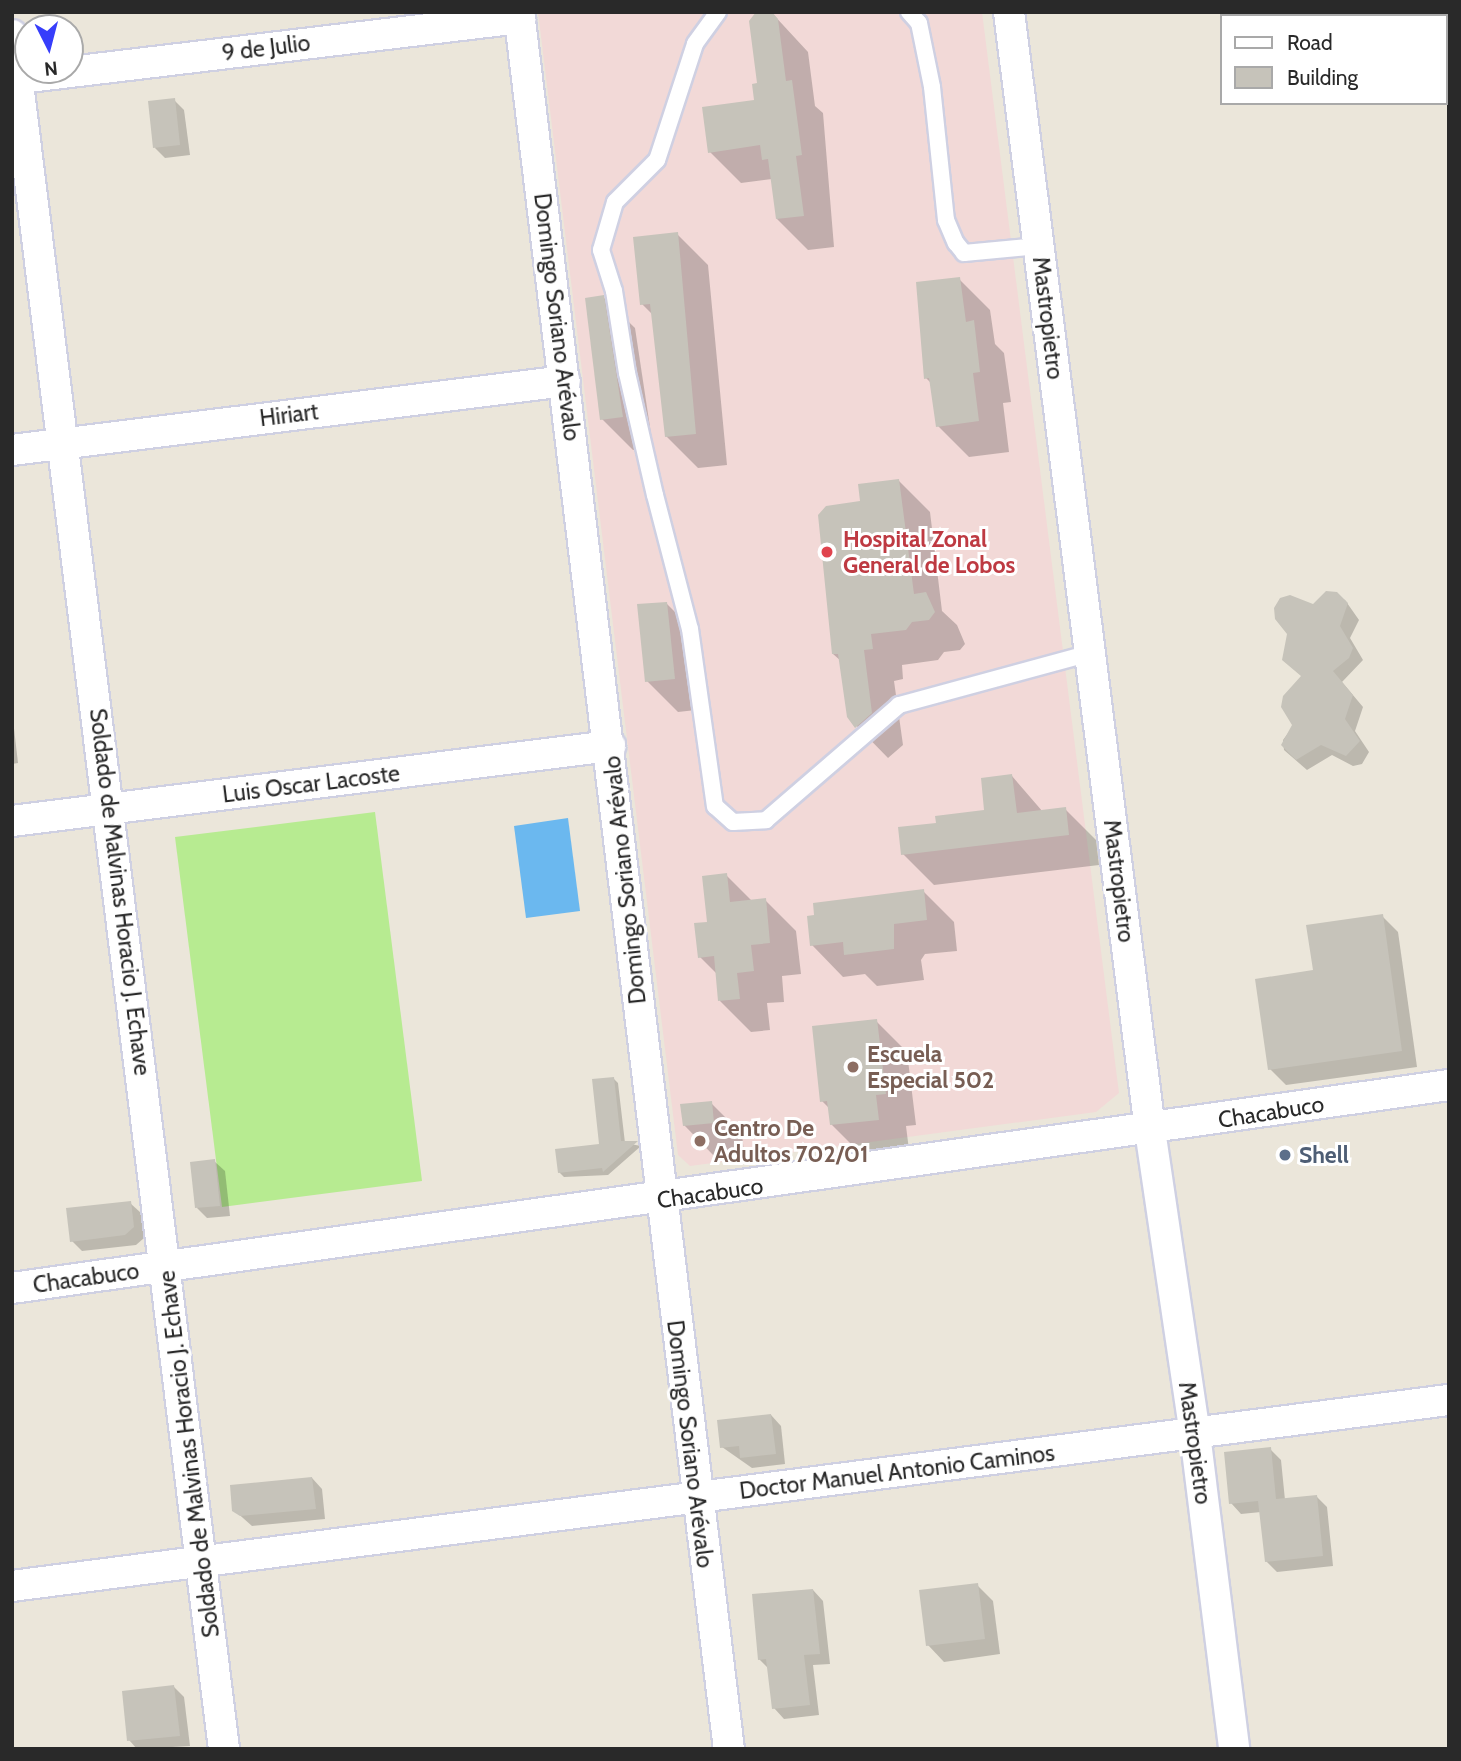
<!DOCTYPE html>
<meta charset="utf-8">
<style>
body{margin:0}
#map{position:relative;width:1461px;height:1761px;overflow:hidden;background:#ebe6da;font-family:Cabin,sans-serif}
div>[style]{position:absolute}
.medical>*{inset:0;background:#f2d9d7}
.pitch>*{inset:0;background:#b7eb91}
.water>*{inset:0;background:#6bb8ef}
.shadow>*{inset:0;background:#0003}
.building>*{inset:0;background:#c6c3ba}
.roads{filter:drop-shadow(2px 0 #cfd0e2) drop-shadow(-2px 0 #cfd0e2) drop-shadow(0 2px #cfd0e2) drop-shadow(0 -2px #cfd0e2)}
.service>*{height:16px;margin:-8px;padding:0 8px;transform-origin:8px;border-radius:8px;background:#fff}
.minor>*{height:30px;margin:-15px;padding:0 15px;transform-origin:15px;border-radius:15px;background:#fff}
.dots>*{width:19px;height:19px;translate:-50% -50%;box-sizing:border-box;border:4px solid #fff;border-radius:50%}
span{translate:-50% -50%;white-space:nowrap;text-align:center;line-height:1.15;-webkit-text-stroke:6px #fff;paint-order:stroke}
.street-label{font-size:23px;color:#292929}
.health-label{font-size:23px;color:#be3a42;font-weight:700}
.left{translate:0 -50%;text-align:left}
.education-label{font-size:23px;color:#785e54;font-weight:700}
.service-label{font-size:23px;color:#4e5e75;font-weight:700}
.frame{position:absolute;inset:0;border:14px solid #292929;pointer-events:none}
.legend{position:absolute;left:1220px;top:14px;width:228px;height:91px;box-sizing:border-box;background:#fff;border:2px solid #a9a9a9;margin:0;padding:9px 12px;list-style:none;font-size:21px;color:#292929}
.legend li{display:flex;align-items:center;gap:14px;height:35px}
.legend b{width:35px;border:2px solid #a9a9a9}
.north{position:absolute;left:14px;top:14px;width:70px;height:70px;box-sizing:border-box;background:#fff;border:2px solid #a9a9a9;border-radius:50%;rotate:174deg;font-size:19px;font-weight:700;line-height:28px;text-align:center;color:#292929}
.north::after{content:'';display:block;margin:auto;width:24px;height:32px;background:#373efb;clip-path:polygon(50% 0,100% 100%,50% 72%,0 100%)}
</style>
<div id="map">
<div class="medical">
<i style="clip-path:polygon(538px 12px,982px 12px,1119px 1093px,1096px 1112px,690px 1166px,678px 1155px)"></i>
</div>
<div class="pitch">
<i style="clip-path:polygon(375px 812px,422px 1181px,222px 1207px,175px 837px)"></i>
</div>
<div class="water">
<i style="clip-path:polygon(568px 818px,580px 911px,526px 918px,514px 826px)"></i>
</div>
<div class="shadow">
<i style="clip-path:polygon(771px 12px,808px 52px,815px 106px,823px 113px,834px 247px,808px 250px,777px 219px,772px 179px,741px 183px,710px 152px,756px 102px)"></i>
<i style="clip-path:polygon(1381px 12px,1428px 12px,1428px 16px,1383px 16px)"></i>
<i style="clip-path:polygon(174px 100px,184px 110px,190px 155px,165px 158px,155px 148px)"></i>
<i style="clip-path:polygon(677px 234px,708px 265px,727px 465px,698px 468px,666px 436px,653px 315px,642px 304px)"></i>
<i style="clip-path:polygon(959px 279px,990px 310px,995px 344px,1004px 353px,1011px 402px,1003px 403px,1009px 452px,969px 457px,938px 426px,932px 384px,926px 378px)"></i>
<i style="clip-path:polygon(603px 297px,635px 328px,653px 447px,633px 450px,602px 419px)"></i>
<i style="clip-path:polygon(899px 481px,930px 512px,942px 611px,957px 625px,965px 644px,960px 650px,944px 652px,938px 660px,902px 665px,903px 679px,894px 681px,903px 745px,888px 758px,848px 717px,841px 661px,833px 654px,862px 502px)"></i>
<i style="clip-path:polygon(1327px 593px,1345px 600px,1359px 620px,1350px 638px,1363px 660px,1342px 682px,1363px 707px,1355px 731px,1369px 752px,1362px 764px,1353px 766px,1332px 755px,1307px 770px,1284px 750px,1283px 740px,1294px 725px,1303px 677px,1283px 660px,1313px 607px)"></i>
<i style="clip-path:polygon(667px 604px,698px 635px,705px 709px,678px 712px,647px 681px)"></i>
<i style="clip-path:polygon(12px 711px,18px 763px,12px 764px)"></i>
<i style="clip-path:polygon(1012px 776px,1043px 812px,1065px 809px,1096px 840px,1099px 865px,934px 885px,903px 854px,938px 824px,986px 812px)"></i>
<i style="clip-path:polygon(726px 875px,752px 901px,765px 900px,796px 931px,801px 974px,782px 976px,784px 1002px,767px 1003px,770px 1030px,751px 1032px,720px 1001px,717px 974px,700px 957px)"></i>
<i style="clip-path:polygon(923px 891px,954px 922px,957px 951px,925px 954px,921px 960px,924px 980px,877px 986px,865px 974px,843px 977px,812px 945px,816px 916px)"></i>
<i style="clip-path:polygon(1382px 916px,1398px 932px,1417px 1067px,1286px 1085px,1270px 1069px,1315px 972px)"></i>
<i style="clip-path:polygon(876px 1021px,907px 1052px,916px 1125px,906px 1126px,909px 1150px,862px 1155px,831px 1124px,829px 1108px,822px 1101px)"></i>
<i style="clip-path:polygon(613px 1078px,618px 1083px,625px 1143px,641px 1146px,608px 1175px,564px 1177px,559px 1172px,601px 1145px)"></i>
<i style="clip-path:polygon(711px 1103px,742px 1134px,744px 1153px,715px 1157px,684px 1125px)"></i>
<i style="clip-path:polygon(214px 1161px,225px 1171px,230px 1216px,207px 1218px,197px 1208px)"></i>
<i style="clip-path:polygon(130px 1203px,141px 1213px,144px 1238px,136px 1245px,82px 1251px,72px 1241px)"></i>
<i style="clip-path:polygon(771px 1415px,781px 1426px,785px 1464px,752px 1468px,722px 1447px)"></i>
<i style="clip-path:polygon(1270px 1449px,1281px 1460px,1285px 1500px,1317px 1497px,1327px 1507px,1333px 1566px,1277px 1572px,1266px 1561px,1261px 1512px,1241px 1514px,1231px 1503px)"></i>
<i style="clip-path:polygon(312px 1478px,322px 1489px,325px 1519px,252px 1526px,234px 1510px)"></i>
<i style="clip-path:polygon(977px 1585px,993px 1601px,1000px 1654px,944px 1662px,928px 1645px)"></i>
<i style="clip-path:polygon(813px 1590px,823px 1601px,830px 1664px,813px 1665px,819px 1715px,784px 1719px,774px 1708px,769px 1669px,759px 1659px)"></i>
<i style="clip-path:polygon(174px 1687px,184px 1697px,190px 1746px,137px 1749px,129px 1740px)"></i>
</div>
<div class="building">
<i style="clip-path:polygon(756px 12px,772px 12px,778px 19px,786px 81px,792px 80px,802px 155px,796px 156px,804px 216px,776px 219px,768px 159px,762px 160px,760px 145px,708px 153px,702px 107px,754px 100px,752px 84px,757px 83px,749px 21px)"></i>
<i style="clip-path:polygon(175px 98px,180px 145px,153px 148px,148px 101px)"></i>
<i style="clip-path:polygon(678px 232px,696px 434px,665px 437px,650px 304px,640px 305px,633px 237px)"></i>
<i style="clip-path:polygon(960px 277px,966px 322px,974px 320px,980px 372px,973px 373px,979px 421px,936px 427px,929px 378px,924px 379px,916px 282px)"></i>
<i style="clip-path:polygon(604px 295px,623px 417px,600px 420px,585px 298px)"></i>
<i style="clip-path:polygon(899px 479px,914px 594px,926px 592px,935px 612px,929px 620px,912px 622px,906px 630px,871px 634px,873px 649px,864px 650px,872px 713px,855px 728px,847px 717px,838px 654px,832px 654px,818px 515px,826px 506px,860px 501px,858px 484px)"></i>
<i style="clip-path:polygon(1326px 591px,1337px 592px,1348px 603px,1340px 626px,1353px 648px,1349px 658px,1333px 671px,1353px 695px,1345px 719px,1360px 741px,1346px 756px,1321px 745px,1296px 760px,1281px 745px,1292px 725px,1281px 707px,1283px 696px,1301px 676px,1282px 660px,1287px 634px,1275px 619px,1274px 608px,1280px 598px,1290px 595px,1313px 604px)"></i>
<i style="clip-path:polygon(667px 602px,675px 679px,645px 682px,637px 604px)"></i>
<i style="clip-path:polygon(1012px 774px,1017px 813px,1066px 807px,1069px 835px,901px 855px,898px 827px,936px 823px,935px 816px,984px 810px,981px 778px)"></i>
<i style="clip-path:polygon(727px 873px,730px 902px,766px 898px,770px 943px,751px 945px,754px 971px,737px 973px,740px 999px,718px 1001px,714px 956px,698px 958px,694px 923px,707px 922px,702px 876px)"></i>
<i style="clip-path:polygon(924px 889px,927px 920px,894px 924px,894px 949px,844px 955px,843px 942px,810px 946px,807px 916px,814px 915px,813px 903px)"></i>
<i style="clip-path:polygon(1383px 914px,1402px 1051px,1268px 1070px,1255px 979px,1313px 970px,1306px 925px)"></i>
<i style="clip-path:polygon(877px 1019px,886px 1094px,876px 1095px,879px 1120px,830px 1125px,827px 1101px,820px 1102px,812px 1026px)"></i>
<i style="clip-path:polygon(614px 1077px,621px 1141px,638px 1141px,603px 1172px,602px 1168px,558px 1173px,555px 1149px,599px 1144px,592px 1079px)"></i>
<i style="clip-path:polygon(712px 1101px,714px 1123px,683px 1126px,680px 1104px)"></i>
<i style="clip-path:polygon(215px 1159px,220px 1206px,195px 1208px,190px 1162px)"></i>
<i style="clip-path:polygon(131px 1201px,134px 1227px,125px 1235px,70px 1242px,66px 1208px)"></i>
<i style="clip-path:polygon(771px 1414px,776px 1454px,740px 1458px,739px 1446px,720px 1448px,717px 1420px)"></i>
<i style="clip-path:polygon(1271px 1447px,1276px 1499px,1317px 1495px,1323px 1556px,1265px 1562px,1258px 1501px,1229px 1504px,1224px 1452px)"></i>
<i style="clip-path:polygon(312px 1477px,316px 1509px,240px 1516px,232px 1511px,230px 1485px)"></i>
<i style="clip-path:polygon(978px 1583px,985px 1639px,926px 1646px,919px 1590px)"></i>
<i style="clip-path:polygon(813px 1589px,820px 1654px,804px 1655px,810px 1705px,772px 1709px,766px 1659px,758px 1660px,752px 1594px)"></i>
<i style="clip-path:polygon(174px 1685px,180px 1736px,127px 1741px,122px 1691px)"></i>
</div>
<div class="roads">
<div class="service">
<i style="left:718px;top:12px;width:39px;rotate:126deg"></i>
<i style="left:695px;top:44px;width:122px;rotate:108.1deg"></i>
<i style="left:657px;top:160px;width:59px;rotate:135deg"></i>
<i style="left:615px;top:202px;width:50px;rotate:106.3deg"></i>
<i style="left:601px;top:250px;width:43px;rotate:72.4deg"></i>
<i style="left:614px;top:291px;width:83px;rotate:81deg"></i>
<i style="left:627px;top:373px;width:125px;rotate:77.1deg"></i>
<i style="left:655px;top:495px;width:138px;rotate:75.4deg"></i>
<i style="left:690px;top:629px;width:179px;rotate:82deg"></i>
<i style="left:715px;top:806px;width:24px;rotate:42deg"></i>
<i style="left:733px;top:822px;width:33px;rotate:-3deg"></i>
<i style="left:766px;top:820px;width:176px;rotate:-40.8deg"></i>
<i style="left:899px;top:705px;width:198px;rotate:-15.2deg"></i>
<i style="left:909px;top:12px;width:15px;rotate:48deg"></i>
<i style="left:919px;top:23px;width:65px;rotate:78.5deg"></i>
<i style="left:932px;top:87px;width:134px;rotate:84deg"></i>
<i style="left:946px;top:220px;width:25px;rotate:67deg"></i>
<i style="left:956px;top:243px;width:13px;rotate:51deg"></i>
<i style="left:964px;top:253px;width:75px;rotate:-5.3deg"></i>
</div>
<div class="minor">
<i style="left:519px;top:12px;width:1750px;rotate:83.11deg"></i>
<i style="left:1009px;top:12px;width:1127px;rotate:82.81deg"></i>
<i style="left:1150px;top:1130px;width:307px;rotate:81.6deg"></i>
<i style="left:1195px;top:1434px;width:317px;rotate:82.9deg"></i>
<i style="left:12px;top:35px;width:1727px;rotate:82.95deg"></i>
<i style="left:12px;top:79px;width:512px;rotate:-6.85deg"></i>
<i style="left:12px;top:450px;width:557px;rotate:-7.11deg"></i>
<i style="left:12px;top:821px;width:603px;rotate:-7.15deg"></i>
<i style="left:12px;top:1288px;width:1451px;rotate:-8.04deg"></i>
<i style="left:12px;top:1586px;width:1449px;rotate:-7.38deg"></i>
</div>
</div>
<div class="dots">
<i style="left:827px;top:552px;background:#e0444e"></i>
<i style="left:853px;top:1067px;background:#8d6e63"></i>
<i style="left:700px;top:1141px;background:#8d6e63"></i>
<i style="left:1285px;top:1155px;background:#5c6f8a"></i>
</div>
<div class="street-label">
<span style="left:266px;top:48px;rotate:-7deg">9 de Julio</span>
<span style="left:557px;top:317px;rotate:83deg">Domingo Soriano Arévalo</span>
<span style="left:1048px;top:318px;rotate:83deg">Mastropietro</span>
<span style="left:289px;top:415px;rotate:-7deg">Hiriart</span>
<span style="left:311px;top:784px;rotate:-7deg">Luis Oscar Lacoste</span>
<span style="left:625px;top:880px;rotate:-96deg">Domingo Soriano Arévalo</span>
<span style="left:1119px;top:881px;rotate:83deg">Mastropietro</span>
<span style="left:120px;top:892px;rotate:83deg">Soldado de Malvinas Horacio J. Echave</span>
<span style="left:1271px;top:1112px;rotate:-9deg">Chacabuco</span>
<span style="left:710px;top:1193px;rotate:-8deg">Chacabuco</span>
<span style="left:86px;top:1278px;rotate:-8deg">Chacabuco</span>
<span style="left:1195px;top:1443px;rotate:82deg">Mastropietro</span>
<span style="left:690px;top:1444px;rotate:83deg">Domingo Soriano Arévalo</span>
<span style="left:189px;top:1454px;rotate:-97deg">Soldado de Malvinas Horacio J. Echave</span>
<span style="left:897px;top:1472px;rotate:-7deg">Doctor Manuel Antonio Caminos</span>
</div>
<div class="health-label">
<span class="left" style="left:843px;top:552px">Hospital Zonal<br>General de Lobos</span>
</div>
<div class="education-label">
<span class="left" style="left:867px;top:1067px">Escuela<br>Especial 502</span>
<span class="left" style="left:714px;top:1141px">Centro De<br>Adultos 702/01</span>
</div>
<div class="service-label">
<span class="left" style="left:1299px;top:1155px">Shell</span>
</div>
<div class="frame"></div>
<ul class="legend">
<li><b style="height:9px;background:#fff"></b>Road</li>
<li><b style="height:19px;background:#c6c3ba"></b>Building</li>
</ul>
<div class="north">N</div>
</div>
